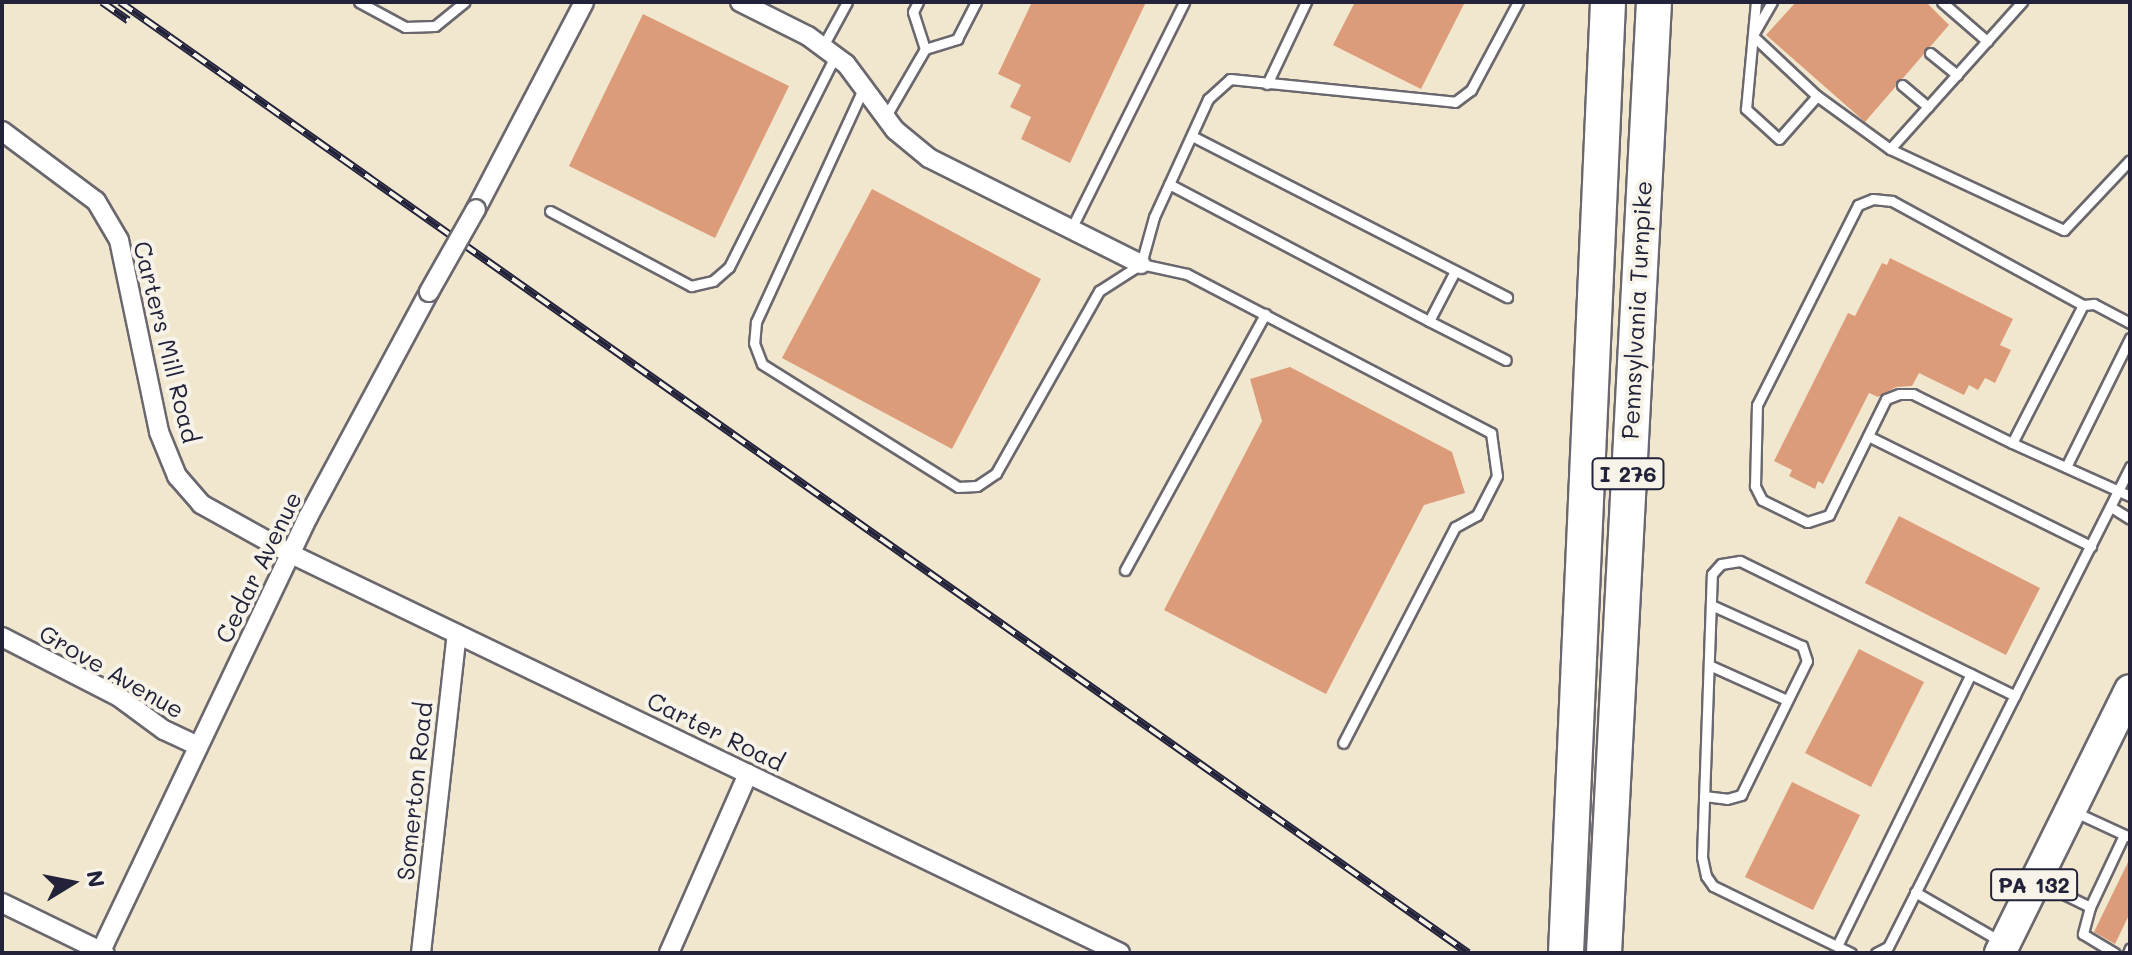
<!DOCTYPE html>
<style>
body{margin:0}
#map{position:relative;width:2132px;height:955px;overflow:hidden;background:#f1e7ce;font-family:Mali,sans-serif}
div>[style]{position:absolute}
.building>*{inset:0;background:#dd9c79}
.roads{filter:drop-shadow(2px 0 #6a676e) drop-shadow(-2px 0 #6a676e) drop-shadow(0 2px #6a676e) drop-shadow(0 -2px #6a676e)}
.lane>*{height:9px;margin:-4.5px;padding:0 4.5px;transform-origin:4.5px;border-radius:4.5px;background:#fff}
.street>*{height:18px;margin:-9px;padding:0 9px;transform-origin:9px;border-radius:9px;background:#fff}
.primary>*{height:30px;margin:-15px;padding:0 15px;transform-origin:15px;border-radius:15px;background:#fff}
.highway>*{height:34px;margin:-17px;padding:0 17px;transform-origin:17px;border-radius:17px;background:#fff}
.rail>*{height:8px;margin-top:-4px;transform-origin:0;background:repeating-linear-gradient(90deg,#f7f3e8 0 15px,#22223b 0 30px);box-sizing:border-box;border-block:2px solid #22223b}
.bridges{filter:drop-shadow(2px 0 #6a676e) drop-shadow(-2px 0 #6a676e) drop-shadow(0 2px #6a676e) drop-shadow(0 -2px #6a676e)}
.street-bridge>*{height:18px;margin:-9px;padding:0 9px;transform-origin:9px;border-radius:9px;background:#fff}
span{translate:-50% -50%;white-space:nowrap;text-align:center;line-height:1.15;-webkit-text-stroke:8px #f7f3e8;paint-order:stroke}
.shield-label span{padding:2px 6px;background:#f7f3e8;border:2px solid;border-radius:6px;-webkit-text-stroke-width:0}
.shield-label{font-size:22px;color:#22223b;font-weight:700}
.street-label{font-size:24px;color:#22223b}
.frame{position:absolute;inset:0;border:4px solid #22223b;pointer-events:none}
.north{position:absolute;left:32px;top:843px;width:80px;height:80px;-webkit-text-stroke:6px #f7f3e8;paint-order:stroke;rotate:80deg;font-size:22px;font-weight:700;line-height:32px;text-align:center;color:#22223b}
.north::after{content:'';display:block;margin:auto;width:28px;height:36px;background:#22223b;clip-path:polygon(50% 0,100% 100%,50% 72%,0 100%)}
</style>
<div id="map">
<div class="building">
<i style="clip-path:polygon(1032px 2px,1146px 2px,1070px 163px,1021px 139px,1031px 117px,1010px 107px,1021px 85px,998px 74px)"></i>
<i style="clip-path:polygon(1355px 2px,1465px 2px,1421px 89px,1333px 45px)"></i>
<i style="clip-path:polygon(1796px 2px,1926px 2px,1949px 25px,1865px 122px,1766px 35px)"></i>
<i style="clip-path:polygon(643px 14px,789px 86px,715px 238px,569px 166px)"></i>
<i style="clip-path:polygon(872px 189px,1041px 279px,952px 449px,782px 358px)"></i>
<i style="clip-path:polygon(1890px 258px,2013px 319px,2000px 345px,2011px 350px,1995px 383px,1985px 378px,1978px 390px,1969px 385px,1964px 395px,1919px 373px,1912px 386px,1896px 387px,1878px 397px,1869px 393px,1823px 484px,1818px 481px,1815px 489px,1789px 476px,1792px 470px,1774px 461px,1848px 313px,1855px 316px,1882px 263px,1887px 265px)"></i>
<i style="clip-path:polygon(1290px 367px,1452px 452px,1465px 493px,1424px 505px,1326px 694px,1164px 610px,1262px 421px,1250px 379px)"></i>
<i style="clip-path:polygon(1899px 516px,2040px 588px,2006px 655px,1865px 583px)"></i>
<i style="clip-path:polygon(1859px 649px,1924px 682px,1871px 787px,1805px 753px)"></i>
<i style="clip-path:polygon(1792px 782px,1860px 815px,1813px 910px,1745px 877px)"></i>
<i style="clip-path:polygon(2130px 858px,2130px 913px,2115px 944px,2094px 932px)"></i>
</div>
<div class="roads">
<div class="lane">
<i style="left:359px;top:2px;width:52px;rotate:28.5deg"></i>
<i style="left:405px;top:27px;width:30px;rotate:-2deg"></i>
<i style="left:435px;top:26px;width:38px;rotate:-39deg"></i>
<i style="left:918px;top:2px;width:11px;rotate:117deg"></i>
<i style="left:913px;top:12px;width:39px;rotate:72deg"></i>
<i style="left:1942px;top:2px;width:60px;rotate:40.9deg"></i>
<i style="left:1754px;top:33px;width:36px;rotate:-60deg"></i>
<i style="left:1753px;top:36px;width:88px;rotate:43.2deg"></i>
<i style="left:1817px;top:96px;width:57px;rotate:131.5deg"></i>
<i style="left:1779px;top:139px;width:45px;rotate:-137.7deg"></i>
<i style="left:1746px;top:109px;width:107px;rotate:-84.7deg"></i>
<i style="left:823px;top:46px;width:50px;rotate:-61.4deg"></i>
<i style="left:1930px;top:53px;width:35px;rotate:39deg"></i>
<i style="left:1267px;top:84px;width:91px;rotate:-64.6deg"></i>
<i style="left:1902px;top:85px;width:34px;rotate:40deg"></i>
<i style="left:864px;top:87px;width:259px;rotate:114.7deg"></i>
<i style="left:756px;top:322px;width:21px;rotate:95deg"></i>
<i style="left:754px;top:343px;width:22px;rotate:69deg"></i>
<i style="left:762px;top:364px;width:231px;rotate:32.1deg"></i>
<i style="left:958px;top:487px;width:19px;rotate:-3deg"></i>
<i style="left:977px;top:486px;width:23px;rotate:-34deg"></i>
<i style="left:996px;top:473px;width:209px;rotate:-60.5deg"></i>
<i style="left:1099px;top:291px;width:50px;rotate:-32.7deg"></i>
<i style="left:1141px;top:264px;width:49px;rotate:-74.5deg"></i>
<i style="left:1154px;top:217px;width:130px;rotate:-65.4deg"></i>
<i style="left:1208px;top:99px;width:30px;rotate:-42deg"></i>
<i style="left:1230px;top:79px;width:226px;rotate:5.8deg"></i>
<i style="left:1455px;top:102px;width:20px;rotate:-37deg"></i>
<i style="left:1471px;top:90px;width:100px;rotate:-61.9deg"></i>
<i style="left:1817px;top:96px;width:90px;rotate:36deg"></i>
<i style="left:1890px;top:149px;width:192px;rotate:25deg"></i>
<i style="left:2064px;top:230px;width:96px;rotate:-46.7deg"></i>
<i style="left:886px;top:116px;width:78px;rotate:-59.8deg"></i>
<i style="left:925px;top:49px;width:34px;rotate:-17deg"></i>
<i style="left:957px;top:39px;width:42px;rotate:-62.8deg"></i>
<i style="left:1192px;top:136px;width:354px;rotate:27.1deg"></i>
<i style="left:1890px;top:149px;width:198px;rotate:-48.1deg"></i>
<i style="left:1169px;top:184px;width:294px;rotate:27.8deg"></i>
<i style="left:1429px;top:321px;width:56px;rotate:-62.5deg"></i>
<i style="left:550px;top:211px;width:160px;rotate:28deg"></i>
<i style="left:691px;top:286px;width:23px;rotate:-13deg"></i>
<i style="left:713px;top:281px;width:21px;rotate:-41deg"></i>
<i style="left:729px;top:267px;width:236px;rotate:-63.3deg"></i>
<i style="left:1071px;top:229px;width:254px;rotate:-63.5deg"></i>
<i style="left:1141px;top:264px;width:47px;rotate:12.3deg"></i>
<i style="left:1187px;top:274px;width:343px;rotate:27.6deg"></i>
<i style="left:1491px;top:433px;width:43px;rotate:82.1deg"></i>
<i style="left:1497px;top:476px;width:44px;rotate:117.1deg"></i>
<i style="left:1477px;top:515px;width:25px;rotate:151deg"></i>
<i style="left:1455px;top:527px;width:243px;rotate:117.4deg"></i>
<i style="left:1429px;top:321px;width:86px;rotate:26.9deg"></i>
<i style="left:2130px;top:323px;width:41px;rotate:-152.2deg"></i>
<i style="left:2094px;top:304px;width:11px;rotate:175deg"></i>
<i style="left:2083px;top:305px;width:155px;rotate:117.2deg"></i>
<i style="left:2012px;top:443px;width:129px;rotate:24.2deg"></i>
<i style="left:1868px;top:436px;width:249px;rotate:26.3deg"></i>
<i style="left:2012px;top:443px;width:110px;rotate:-153.7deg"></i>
<i style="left:1913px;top:394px;width:14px;rotate:180deg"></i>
<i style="left:1899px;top:394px;width:14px;rotate:159deg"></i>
<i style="left:1886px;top:399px;width:129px;rotate:116.2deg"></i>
<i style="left:1829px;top:515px;width:23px;rotate:162deg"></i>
<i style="left:1807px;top:522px;width:50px;rotate:-153.9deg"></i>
<i style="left:1762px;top:500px;width:16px;rotate:-117deg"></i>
<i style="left:1755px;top:486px;width:81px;rotate:-88.6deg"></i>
<i style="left:1757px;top:405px;width:224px;rotate:-63.2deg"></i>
<i style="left:1858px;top:205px;width:16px;rotate:-22deg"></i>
<i style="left:1873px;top:199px;width:19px;rotate:6deg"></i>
<i style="left:1892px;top:201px;width:217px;rotate:28.6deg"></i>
<i style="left:2066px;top:467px;width:144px;rotate:-63.6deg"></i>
<i style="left:2111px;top:507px;width:22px;rotate:32deg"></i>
<i style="left:1125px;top:570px;width:292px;rotate:-61.3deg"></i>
<i style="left:1709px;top:665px;width:85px;rotate:24.2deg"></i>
<i style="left:1704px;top:796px;width:23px;rotate:7deg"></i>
<i style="left:1727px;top:799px;width:15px;rotate:-16deg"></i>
<i style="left:1741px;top:795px;width:149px;rotate:-63.8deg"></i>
<i style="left:1807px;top:661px;width:16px;rotate:-108deg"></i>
<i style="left:1802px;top:646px;width:100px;rotate:-155.7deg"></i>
<i style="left:2075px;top:812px;width:57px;rotate:24.8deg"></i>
<i style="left:2039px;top:882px;width:57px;rotate:26.1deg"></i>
<i style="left:2090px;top:907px;width:80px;rotate:-64.7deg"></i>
<i style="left:1915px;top:892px;width:100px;rotate:29.9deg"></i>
<i style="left:2090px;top:907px;width:28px;rotate:105deg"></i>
<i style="left:2083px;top:934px;width:37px;rotate:31deg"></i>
<i style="left:1837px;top:946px;width:303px;rotate:-63.8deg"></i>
<i style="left:1851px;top:953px;width:153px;rotate:-154.1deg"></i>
<i style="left:1713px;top:886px;width:12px;rotate:-125deg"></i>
<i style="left:1706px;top:876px;width:19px;rotate:-102deg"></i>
<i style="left:1702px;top:857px;width:283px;rotate:-88deg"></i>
<i style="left:1712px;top:574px;width:13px;rotate:-48deg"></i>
<i style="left:1721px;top:564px;width:19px;rotate:-9deg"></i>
<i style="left:1740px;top:561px;width:306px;rotate:26.1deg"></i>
<i style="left:1876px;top:953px;width:13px;rotate:-27deg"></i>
<i style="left:1888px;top:947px;width:538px;rotate:-63.24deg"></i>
<i style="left:2128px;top:953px;width:5px;rotate:-68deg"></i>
</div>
<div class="street">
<i style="left:740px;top:2px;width:76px;rotate:26.6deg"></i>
<i style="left:808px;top:36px;width:47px;rotate:36.4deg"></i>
<i style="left:846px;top:64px;width:82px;rotate:53.4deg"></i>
<i style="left:895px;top:130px;width:44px;rotate:39.5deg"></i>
<i style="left:929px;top:158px;width:237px;rotate:26.6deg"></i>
<i style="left:2px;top:131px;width:117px;rotate:36.7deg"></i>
<i style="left:96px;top:201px;width:45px;rotate:59.5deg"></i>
<i style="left:119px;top:240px;width:196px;rotate:78.2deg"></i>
<i style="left:159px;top:432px;width:48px;rotate:67.8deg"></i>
<i style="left:177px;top:476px;width:37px;rotate:49deg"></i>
<i style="left:201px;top:504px;width:103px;rotate:29.1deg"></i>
<i style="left:291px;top:554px;width:920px;rotate:25.7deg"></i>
<i style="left:476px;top:209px;width:233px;rotate:-62.4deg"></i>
<i style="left:2px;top:637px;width:131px;rotate:27.1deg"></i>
<i style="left:119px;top:697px;width:56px;rotate:36.3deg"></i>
<i style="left:164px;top:730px;width:38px;rotate:25deg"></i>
<i style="left:2px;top:903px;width:114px;rotate:25.9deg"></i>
<i style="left:100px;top:953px;width:483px;rotate:-64.5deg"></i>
<i style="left:308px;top:517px;width:255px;rotate:-61.7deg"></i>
<i style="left:421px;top:953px;width:321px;rotate:-83.6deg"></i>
<i style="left:669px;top:953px;width:196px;rotate:-66.2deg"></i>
</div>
<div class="primary">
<i style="left:2000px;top:953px;width:293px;rotate:-63.7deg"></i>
</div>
<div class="highway">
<i style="left:1566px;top:953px;width:952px;rotate:-87.47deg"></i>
<i style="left:1604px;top:953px;width:952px;rotate:-86.99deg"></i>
</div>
</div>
<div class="rail">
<i style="left:102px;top:2px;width:32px;rotate:35deg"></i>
<i style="left:120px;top:2px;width:1650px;rotate:35.2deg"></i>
</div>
<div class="bridges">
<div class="street-bridge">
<i style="left:429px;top:292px;width:95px;rotate:-60.5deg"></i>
</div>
</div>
<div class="shield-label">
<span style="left:1628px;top:474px">I 276</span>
<span style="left:2034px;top:885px">PA 132</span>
</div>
<div class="street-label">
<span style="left:1636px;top:310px;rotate:-87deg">Pennsylvania Turnpike</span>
<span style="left:167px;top:342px;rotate:76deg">Carters Mill Road</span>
<span style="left:258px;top:567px;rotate:-64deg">Cedar Avenue</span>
<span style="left:112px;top:671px;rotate:30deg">Grove Avenue</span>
<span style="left:716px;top:731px;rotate:26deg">Carter Road</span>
<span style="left:414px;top:791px;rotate:-84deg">Somerton Road</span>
</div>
<div class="frame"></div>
<div class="north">N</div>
</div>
